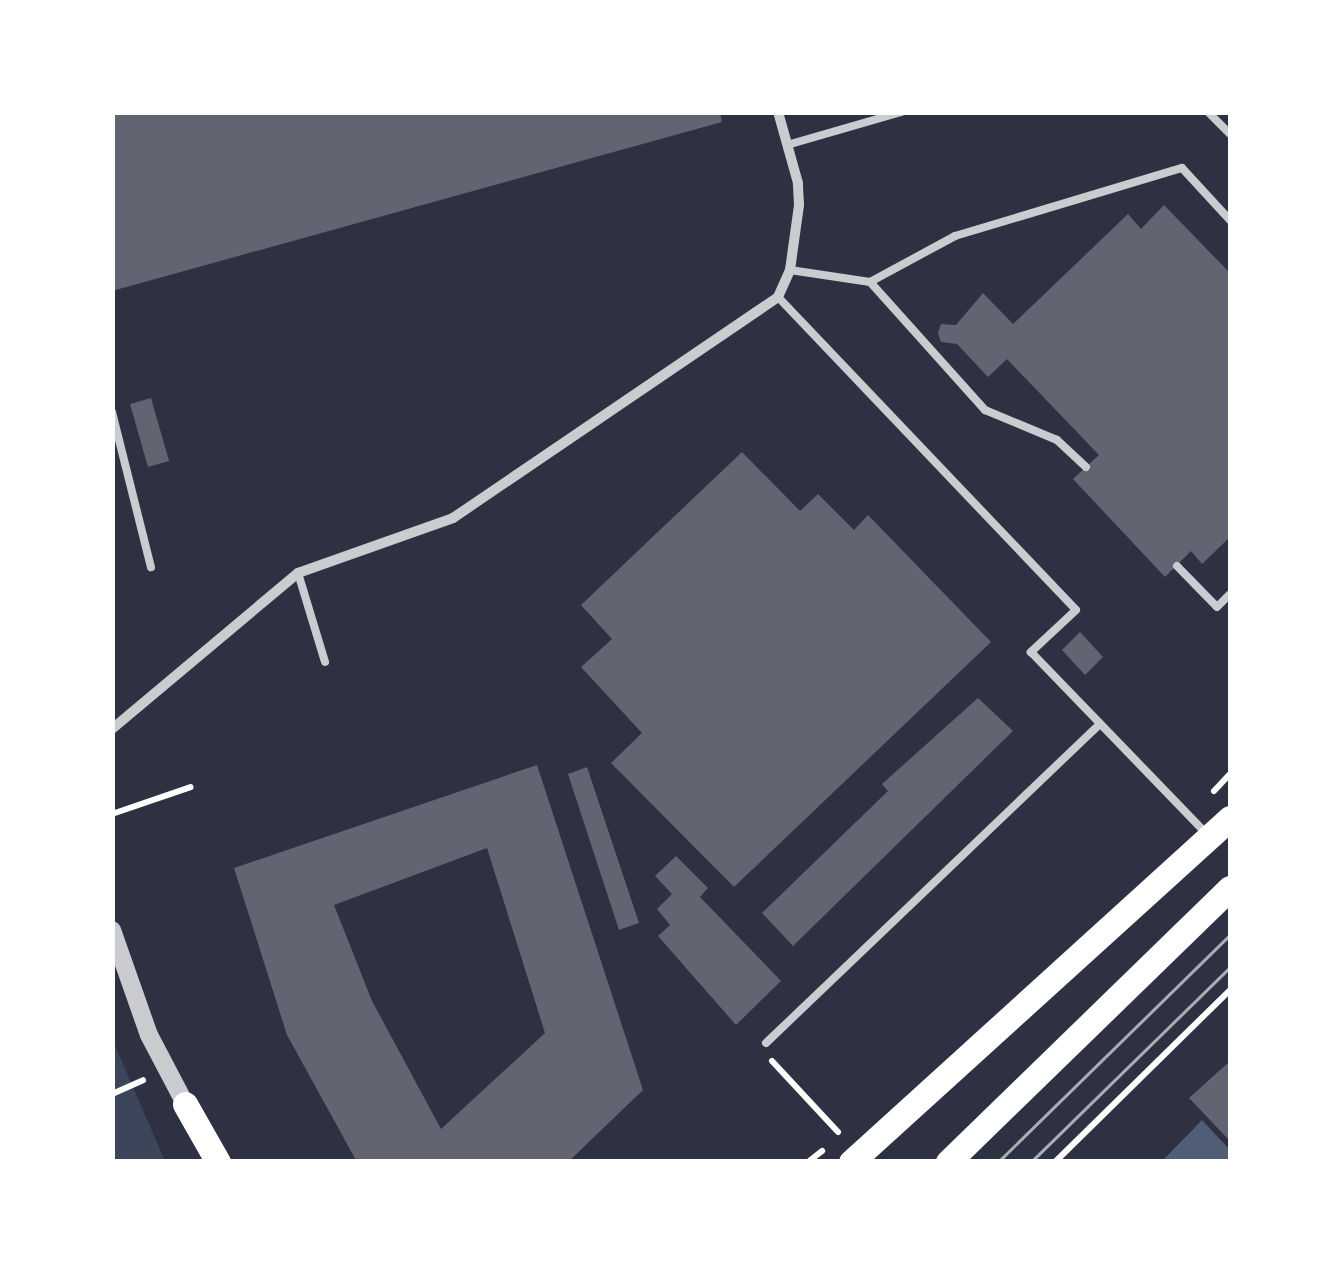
<!DOCTYPE html>
<style>
body{margin:0}
#map{position:relative;width:1343px;height:1274px;overflow:hidden;background:#2d3142;font-family:"PT Sans Narrow",sans-serif}
div>[style]{position:absolute}
.green>*{inset:0;background:#3c4559}
.water>*{inset:0;background:#4f5d75}
.building>*{inset:0;background:#626471}
.path>*{height:6px;margin:-3px;padding:0 3px;transform-origin:3px;border-radius:3px;background:#fff}
.service>*{height:8px;margin:-4px;padding:0 4px;transform-origin:4px;border-radius:4px;background:#caccd0}
.minor>*{height:10px;margin:-5px;padding:0 5px;transform-origin:5px;border-radius:5px;background:#caccd0}
.tertiary>*{height:18px;margin:-9px;padding:0 9px;transform-origin:9px;border-radius:9px;background:#caccd0}
.primary>*{height:25px;margin:-12.5px;padding:0 12.5px;transform-origin:12.5px;border-radius:12.5px;background:#fff}
.tram>*{height:2.5px;margin:-1.25px;padding:0 1.25px;transform-origin:1.25px;border-radius:1.25px;background:#abadb3}
span{translate:-50% -50%;white-space:nowrap;text-align:center;line-height:1.15;-webkit-text-stroke:10px #fff;paint-order:stroke}
.frame{position:absolute;inset:0;border:115px solid #fff;pointer-events:none}
</style>
<div id="map">
<div class="green">
<i style="clip-path:polygon(113px 1041px,165px 1161px,113px 1161px)"></i>
</div>
<div class="water">
<i style="clip-path:polygon(1202px 1120px,1230px 1150px,1230px 1161px,1162px 1161px)"></i>
</div>
<div class="building">
<i style="clip-path:polygon(112px 112px,720px 112px,722px 122px,112px 291px)"></i>
<i style="clip-path:polygon(1164px 205px,1230px 273px,1230px 537px,1202px 564px,1191px 551px,1165px 577px,1073px 479px,1099px 455px,1007px 359px,988px 377px,957px 344px,941px 342px,938px 333px,941px 324px,956px 325px,983px 293px,1013px 324px,1128px 214px,1141px 229px)"></i>
<i style="clip-path:polygon(151px 398px,169px 461px,148px 467px,130px 404px)"></i>
<i style="clip-path:polygon(742px 452px,800px 511px,818px 494px,854px 530px,868px 515px,991px 642px,734px 887px,611px 763px,642px 733px,581px 667px,612px 639px,581px 605px)"></i>
<i style="clip-path:polygon(1080px 632px,1103px 657px,1085px 675px,1062px 650px)"></i>
<i style="clip-path:polygon(978px 698px,1013px 731px,793px 946px,762px 913px,888px 791px,882px 784px)"></i>
<i style="clip-path:polygon(evenodd,537px 765px,643px 1090px,568px 1162px,357px 1162px,287px 1035px,234px 868px,537px 765px,487px 848px,545px 1033px,441px 1129px,372px 1001px,334px 905px,487px 848px)"></i>
<i style="clip-path:polygon(587px 767px,639px 923px,619px 930px,568px 774px)"></i>
<i style="clip-path:polygon(676px 856px,708px 888px,700px 897px,781px 981px,736px 1025px,658px 936px,670px 925px,657px 909px,672px 894px,655px 876px)"></i>
<i style="clip-path:polygon(1230px 1061px,1230px 1141px,1189px 1098px)"></i>
</div>
<div class="path">
<i style="left:1214px;top:791px;width:23px;rotate:-47deg"></i>
<i style="left:112px;top:814px;width:83px;rotate:-18.9deg"></i>
<i style="left:772px;top:1061px;width:97px;rotate:47.1deg"></i>
<i style="left:112px;top:1094px;width:34px;rotate:-24deg"></i>
<i style="left:808px;top:1162px;width:18px;rotate:-38deg"></i>
<i style="left:1055px;top:1162px;width:245px;rotate:-44.5deg"></i>
</div>
<div class="service">
<i style="left:1208px;top:112px;width:31px;rotate:45deg"></i>
<i style="left:787px;top:145px;width:119px;rotate:-16.1deg"></i>
<i style="left:790px;top:270px;width:81px;rotate:8.5deg"></i>
<i style="left:778px;top:297px;width:432px;rotate:46.4deg"></i>
<i style="left:1076px;top:610px;width:62px;rotate:137deg"></i>
<i style="left:1031px;top:652px;width:253px;rotate:46deg"></i>
<i style="left:112px;top:412px;width:160px;rotate:75.9deg"></i>
<i style="left:1086px;top:467px;width:40px;rotate:-137deg"></i>
<i style="left:1057px;top:440px;width:78px;rotate:-157.4deg"></i>
<i style="left:985px;top:410px;width:172px;rotate:-131.9deg"></i>
<i style="left:870px;top:282px;width:97px;rotate:-28.4deg"></i>
<i style="left:955px;top:236px;width:237px;rotate:-16.7deg"></i>
<i style="left:1182px;top:168px;width:71px;rotate:47.3deg"></i>
<i style="left:1177px;top:566px;width:57px;rotate:45.7deg"></i>
<i style="left:1217px;top:607px;width:18px;rotate:-45deg"></i>
<i style="left:298px;top:573px;width:93px;rotate:73.1deg"></i>
<i style="left:766px;top:1043px;width:462px;rotate:-43.7deg"></i>
</div>
<div class="minor">
<i style="left:112px;top:729px;width:243px;rotate:-40deg"></i>
<i style="left:298px;top:573px;width:164px;rotate:-19.5deg"></i>
<i style="left:453px;top:518px;width:393px;rotate:-34.2deg"></i>
<i style="left:778px;top:297px;width:30px;rotate:-66deg"></i>
<i style="left:790px;top:270px;width:66px;rotate:-82.1deg"></i>
<i style="left:799px;top:205px;width:22px;rotate:-93deg"></i>
<i style="left:798px;top:183px;width:74px;rotate:-105.7deg"></i>
</div>
<div class="tertiary">
<i style="left:112px;top:930px;width:111px;rotate:70.6deg"></i>
<i style="left:149px;top:1035px;width:88px;rotate:62.3deg"></i>
</div>
<div class="primary">
<i style="left:185px;top:1104px;width:67px;rotate:60.4deg"></i>
<i style="left:851px;top:1162px;width:512px;rotate:-42.23deg"></i>
<i style="left:948px;top:1162px;width:393px;rotate:-44.2deg"></i>
</div>
<div class="tram">
<i style="left:998px;top:1162px;width:325px;rotate:-44.4deg"></i>
<i style="left:1031px;top:1162px;width:279px;rotate:-44.4deg"></i>
</div>
<div class="frame"></div>
</div>
